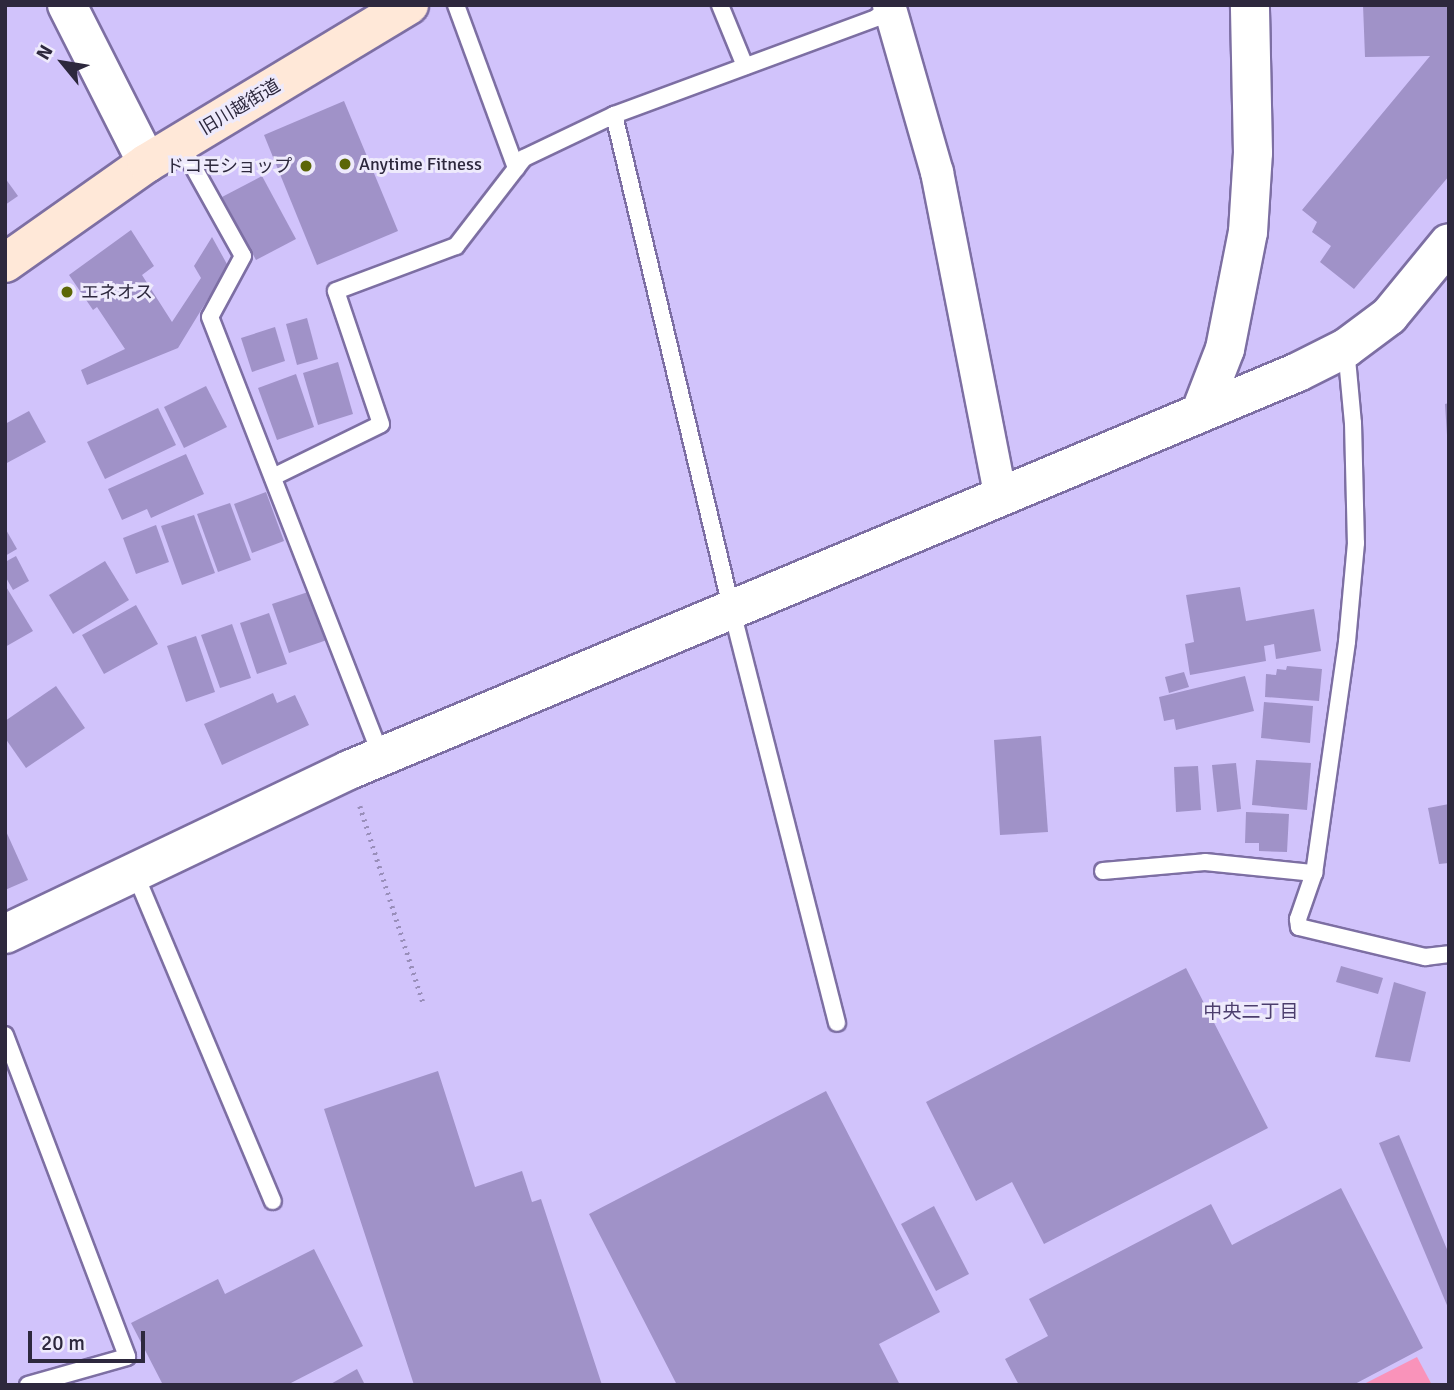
<!DOCTYPE html>
<meta charset="utf-8">
<style>
body{margin:0}
#map{position:relative;width:1454px;height:1390px;overflow:hidden;background:#d1c3fb;font-family:Signika,"Noto Sans JP",sans-serif}
div>[style]{position:absolute}
.green>*{inset:0;background:#f993ba}
.building>*{inset:0;background:#a092c8}
.path>*{height:4.5px;margin-top:-2.25px;transform-origin:0;background:repeating-linear-gradient(90deg,#998eba 0 2px,transparent 0 7px)}
.roads{filter:drop-shadow(2px 0 #7d6fa3) drop-shadow(-2px 0 #7d6fa3) drop-shadow(0 2px #7d6fa3) drop-shadow(0 -2px #7d6fa3)}
.service>*{height:16px;margin:-8px;padding:0 8px;transform-origin:8px;border-radius:8px;background:#fff}
.minor>*{height:32px;margin:-16px;padding:0 16px;transform-origin:16px;border-radius:16px;background:#fff}
.tertiary>*{height:38px;margin:-19px;padding:0 19px;transform-origin:19px;border-radius:19px;background:#fff}
.secondary>*{height:38px;margin:-19px;padding:0 19px;transform-origin:19px;border-radius:19px;background:#ffe8d8}
.dots>*{width:19px;height:19px;translate:-50% -50%;box-sizing:border-box;border:4px solid #eeeafc;border-radius:50%}
span{translate:-50% -50%;white-space:nowrap;text-align:center;line-height:1.15;-webkit-text-stroke:6px #eeeafc;paint-order:stroke}
.street-label{font-size:18px;color:#2d283d}
.poi-label{font-size:18px;color:#2d283d}
.left{translate:0 -50%;text-align:left}
.right{translate:-100% -50%;text-align:right}
.neighbourhood-label{font-size:19px;color:#4c3e6d}
.frame{position:absolute;inset:0;border:7px solid #2d283d;pointer-events:none}
.north{position:absolute;left:28px;top:28px;width:70px;height:70px;-webkit-text-stroke:5px #eeeafc;paint-order:stroke;rotate:300deg;font-size:19px;font-weight:700;line-height:28px;text-align:center;color:#2d283d}
.north::after{content:'';display:block;margin:auto;width:24px;height:32px;background:#2d283d;clip-path:polygon(50% 0,100% 100%,50% 72%,0 100%)}
.scale{position:absolute;left:28px;top:1331px;width:117px;height:32px;box-sizing:border-box;border:4px solid #2d283d;border-top:0;padding-left:9px;font-size:21px;line-height:24px;white-space:nowrap;color:#2d283d;-webkit-text-stroke:5px #eeeafc;paint-order:stroke}
</style>
<div id="map">
<div class="green">
<i style="clip-path:polygon(1417px 1357px,1432px 1385px,1362px 1385px)"></i>
</div>
<div class="building">
<i style="clip-path:polygon(1363px 5px,1449px 5px,1449px 176px,1354px 289px,1320px 262px,1331px 246px,1312px 232px,1317px 222px,1302px 210px,1430px 56px,1365px 57px)"></i>
<i style="clip-path:polygon(344px 101px,398px 231px,317px 265px,264px 135px)"></i>
<i style="clip-path:polygon(262px 176px,296px 239px,256px 260px,222px 197px)"></i>
<i style="clip-path:polygon(5px 178px,18px 196px,5px 205px)"></i>
<i style="clip-path:polygon(131px 230px,154px 266px,142px 275px,172px 322px,201px 278px,194px 266px,212px 237px,228px 266px,178px 348px,87px 385px,81px 370px,125px 349px,97px 307px,93px 310px,69px 275px)"></i>
<i style="clip-path:polygon(307px 318px,318px 359px,297px 365px,286px 324px)"></i>
<i style="clip-path:polygon(275px 327px,285px 361px,252px 372px,241px 338px)"></i>
<i style="clip-path:polygon(338px 362px,353px 414px,318px 425px,303px 373px)"></i>
<i style="clip-path:polygon(296px 374px,314px 427px,277px 440px,258px 388px)"></i>
<i style="clip-path:polygon(206px 386px,227px 427px,184px 448px,164px 407px)"></i>
<i style="clip-path:polygon(1449px 403px,1449px 435px,1447px 435px,1445px 404px)"></i>
<i style="clip-path:polygon(158px 408px,176px 445px,105px 479px,87px 442px)"></i>
<i style="clip-path:polygon(29px 411px,46px 442px,5px 464px,5px 424px)"></i>
<i style="clip-path:polygon(186px 454px,204px 494px,151px 518px,147px 509px,122px 520px,108px 489px)"></i>
<i style="clip-path:polygon(266px 492px,284px 541px,252px 553px,234px 504px)"></i>
<i style="clip-path:polygon(230px 503px,251px 560px,218px 572px,197px 514px)"></i>
<i style="clip-path:polygon(194px 515px,215px 573px,182px 585px,161px 526px)"></i>
<i style="clip-path:polygon(156px 525px,169px 562px,136px 574px,123px 538px)"></i>
<i style="clip-path:polygon(5px 528px,17px 549px,5px 556px)"></i>
<i style="clip-path:polygon(16px 556px,29px 581px,13px 590px,5px 576px,5px 562px)"></i>
<i style="clip-path:polygon(105px 561px,129px 600px,73px 634px,49px 595px)"></i>
<i style="clip-path:polygon(5px 585px,33px 631px,5px 647px)"></i>
<i style="clip-path:polygon(1240px 587px,1246px 621px,1314px 609px,1321px 651px,1276px 659px,1274px 644px,1264px 646px,1266px 661px,1190px 675px,1185px 644px,1194px 642px,1186px 595px)"></i>
<i style="clip-path:polygon(311px 591px,327px 640px,289px 653px,272px 604px)"></i>
<i style="clip-path:polygon(136px 605px,158px 644px,104px 674px,82px 635px)"></i>
<i style="clip-path:polygon(269px 613px,287px 664px,257px 674px,240px 623px)"></i>
<i style="clip-path:polygon(232px 624px,251px 678px,220px 688px,201px 635px)"></i>
<i style="clip-path:polygon(196px 636px,215px 692px,186px 702px,167px 646px)"></i>
<i style="clip-path:polygon(1287px 666px,1322px 669px,1319px 701px,1265px 697px,1266px 674px,1276px 675px,1277px 669px,1286px 670px)"></i>
<i style="clip-path:polygon(1184px 672px,1189px 687px,1169px 693px,1165px 677px)"></i>
<i style="clip-path:polygon(1245px 676px,1254px 711px,1176px 730px,1174px 719px,1164px 721px,1159px 697px)"></i>
<i style="clip-path:polygon(56px 686px,85px 728px,26px 768px,5px 738px,5px 721px)"></i>
<i style="clip-path:polygon(273px 693px,277px 703px,295px 695px,309px 725px,222px 765px,204px 724px)"></i>
<i style="clip-path:polygon(1264px 702px,1313px 706px,1310px 743px,1261px 738px)"></i>
<i style="clip-path:polygon(1041px 736px,1048px 832px,1000px 835px,994px 740px)"></i>
<i style="clip-path:polygon(1256px 760px,1311px 763px,1307px 810px,1252px 805px)"></i>
<i style="clip-path:polygon(1236px 763px,1241px 809px,1217px 812px,1212px 765px)"></i>
<i style="clip-path:polygon(1198px 766px,1201px 810px,1176px 812px,1174px 767px)"></i>
<i style="clip-path:polygon(1449px 804px,1449px 863px,1439px 864px,1428px 808px)"></i>
<i style="clip-path:polygon(1246px 812px,1289px 814px,1287px 852px,1259px 851px,1259px 843px,1245px 843px)"></i>
<i style="clip-path:polygon(5px 829px,28px 880px,5px 890px)"></i>
<i style="clip-path:polygon(1341px 966px,1383px 978px,1378px 994px,1336px 982px)"></i>
<i style="clip-path:polygon(1186px 968px,1268px 1128px,1044px 1244px,1012px 1182px,976px 1201px,926px 1102px)"></i>
<i style="clip-path:polygon(1394px 982px,1426px 992px,1410px 1062px,1375px 1057px)"></i>
<i style="clip-path:polygon(438px 1071px,475px 1187px,522px 1171px,532px 1202px,541px 1199px,602px 1385px,414px 1385px,324px 1109px)"></i>
<i style="clip-path:polygon(826px 1091px,940px 1312px,879px 1344px,900px 1385px,677px 1385px,589px 1214px)"></i>
<i style="clip-path:polygon(1399px 1135px,1449px 1254px,1449px 1310px,1379px 1143px)"></i>
<i style="clip-path:polygon(1341px 1188px,1423px 1348px,1353px 1385px,1019px 1385px,1005px 1359px,1048px 1336px,1029px 1299px,1211px 1204px,1232px 1245px)"></i>
<i style="clip-path:polygon(934px 1206px,969px 1274px,936px 1291px,901px 1224px)"></i>
<i style="clip-path:polygon(314px 1249px,363px 1346px,287px 1385px,163px 1385px,131px 1323px,218px 1279px,225px 1294px)"></i>
<i style="clip-path:polygon(357px 1369px,365px 1385px,329px 1385px)"></i>
</div>
<div class="path">
<i style="left:360px;top:806px;width:209px;rotate:72.2deg"></i>
</div>
<div class="roads">
<div class="service">
<i style="left:456px;top:5px;width:174px;rotate:69.8deg"></i>
<i style="left:720px;top:5px;width:66px;rotate:67.7deg"></i>
<i style="left:614px;top:115px;width:510px;rotate:76.62deg"></i>
<i style="left:732px;top:611px;width:425px;rotate:75.7deg"></i>
<i style="left:180px;top:143px;width:129px;rotate:60.9deg"></i>
<i style="left:243px;top:256px;width:69px;rotate:118.4deg"></i>
<i style="left:210px;top:317px;width:473px;rotate:68.7deg"></i>
<i style="left:1346px;top:348px;width:75px;rotate:84.7deg"></i>
<i style="left:1353px;top:423px;width:120px;rotate:88.6deg"></i>
<i style="left:1356px;top:543px;width:99px;rotate:95.2deg"></i>
<i style="left:1347px;top:642px;width:233px;rotate:98.1deg"></i>
<i style="left:1314px;top:873px;width:49px;rotate:109.2deg"></i>
<i style="left:1298px;top:919px;width:8px;rotate:83deg"></i>
<i style="left:1299px;top:927px;width:130px;rotate:13.4deg"></i>
<i style="left:1425px;top:957px;width:24px;rotate:-7deg"></i>
<i style="left:273px;top:477px;width:120px;rotate:-26.1deg"></i>
<i style="left:381px;top:424px;width:140px;rotate:-108.7deg"></i>
<i style="left:336px;top:291px;width:128px;rotate:-20.6deg"></i>
<i style="left:456px;top:246px;width:111px;rotate:-52.3deg"></i>
<i style="left:524px;top:158px;width:100px;rotate:-25.5deg"></i>
<i style="left:614px;top:115px;width:279px;rotate:-20.3deg"></i>
<i style="left:876px;top:18px;width:18px;rotate:-41deg"></i>
<i style="left:134px;top:871px;width:358px;rotate:67.2deg"></i>
<i style="left:1103px;top:871px;width:102px;rotate:-5deg"></i>
<i style="left:1205px;top:862px;width:110px;rotate:5.8deg"></i>
<i style="left:5px;top:1035px;width:344px;rotate:69.2deg"></i>
<i style="left:127px;top:1357px;width:103px;rotate:164.2deg"></i>
</div>
<div class="minor">
<i style="left:889px;top:5px;width:174px;rotate:74deg"></i>
<i style="left:937px;top:172px;width:331px;rotate:78.9deg"></i>
</div>
<div class="tertiary">
<i style="left:67px;top:5px;width:177px;rotate:63.1deg"></i>
<i style="left:1201px;top:411px;width:66px;rotate:-68.8deg"></i>
<i style="left:1225px;top:349px;width:119px;rotate:-78.9deg"></i>
<i style="left:1248px;top:232px;width:79px;rotate:-86.4deg"></i>
<i style="left:1253px;top:153px;width:148px;rotate:-91.2deg"></i>
<i style="left:5px;top:934px;width:381px;rotate:-25.5deg"></i>
<i style="left:349px;top:770px;width:1029px;rotate:-22.75deg"></i>
<i style="left:1298px;top:372px;width:54px;rotate:-26.6deg"></i>
<i style="left:1346px;top:348px;width:54px;rotate:-36.7deg"></i>
<i style="left:1389px;top:316px;width:94px;rotate:-50.6deg"></i>
</div>
<div class="secondary">
<i style="left:5px;top:263px;width:174px;rotate:-35.2deg"></i>
<i style="left:147px;top:163px;width:306px;rotate:-31.1deg"></i>
</div>
</div>
<div class="dots">
<i style="left:345px;top:164px;background:#5c6607"></i>
<i style="left:306px;top:166px;background:#5c6607"></i>
<i style="left:67px;top:292px;background:#5c6607"></i>
</div>
<div class="street-label">
<span style="left:240px;top:107px;rotate:-31deg">旧川越街道</span>
</div>
<div class="poi-label">
<span class="left" style="left:359px;top:164px">Anytime Fitness</span>
<span class="right" style="left:292px;top:166px">ドコモショップ</span>
<span class="left" style="left:81px;top:292px">エネオス</span>
</div>
<div class="neighbourhood-label">
<span style="left:1251px;top:1013px">中央二丁目</span>
</div>
<div class="frame"></div>
<div class="north">N</div>
<div class="scale">20 m</div>
</div>
